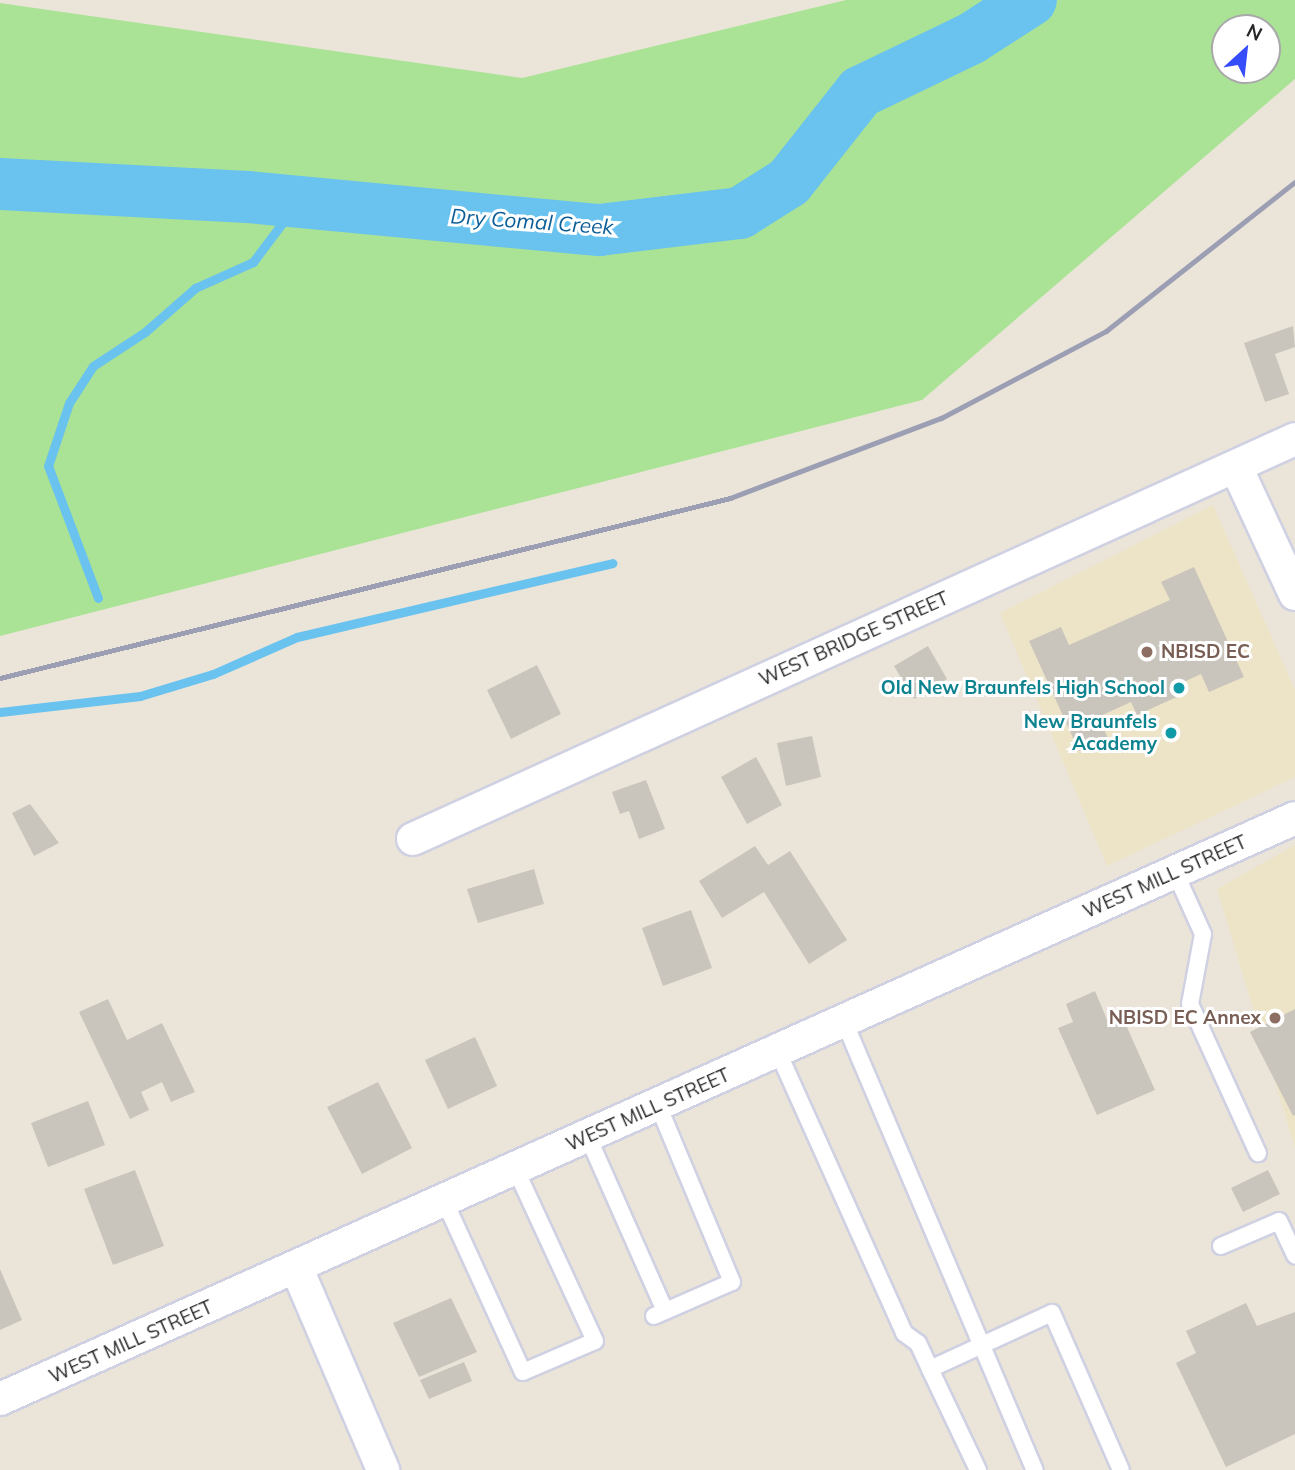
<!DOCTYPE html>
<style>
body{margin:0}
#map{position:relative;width:1295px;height:1470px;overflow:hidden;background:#ebe5d9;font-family:Mulish,sans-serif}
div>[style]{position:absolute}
.education>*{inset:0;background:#ede4c8}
.green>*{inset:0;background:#aae395}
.stream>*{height:9px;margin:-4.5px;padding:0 4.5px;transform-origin:4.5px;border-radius:4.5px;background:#6ac2ef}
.river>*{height:52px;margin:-26px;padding:0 26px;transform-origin:26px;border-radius:26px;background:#6ac2ef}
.building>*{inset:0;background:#c9c4bc}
.roads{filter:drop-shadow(2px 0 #cfd1e2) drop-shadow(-2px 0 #cfd1e2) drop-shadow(0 2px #cfd1e2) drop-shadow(0 -2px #cfd1e2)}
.lane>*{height:16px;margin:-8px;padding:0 8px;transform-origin:8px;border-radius:8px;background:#fff}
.street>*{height:32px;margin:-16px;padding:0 16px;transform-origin:16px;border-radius:16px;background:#fff}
.rail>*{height:5px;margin:-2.5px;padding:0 2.5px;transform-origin:2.5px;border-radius:2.5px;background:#9c9eb3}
.dots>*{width:19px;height:19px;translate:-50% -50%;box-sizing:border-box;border:4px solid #fff;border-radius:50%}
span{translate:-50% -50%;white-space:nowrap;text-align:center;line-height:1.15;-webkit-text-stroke:6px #fff;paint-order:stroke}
.street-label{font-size:19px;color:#282828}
.education-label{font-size:19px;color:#785e54;font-weight:700}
.left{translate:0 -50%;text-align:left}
.right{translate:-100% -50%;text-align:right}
.culture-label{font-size:19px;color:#0d838f;font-weight:700}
.water-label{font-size:21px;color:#0c5e98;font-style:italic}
.north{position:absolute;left:1211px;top:14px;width:70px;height:70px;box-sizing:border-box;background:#fff;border:2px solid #a9a9a9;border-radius:50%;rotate:27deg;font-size:19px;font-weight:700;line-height:28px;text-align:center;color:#282828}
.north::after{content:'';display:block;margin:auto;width:24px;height:32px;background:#364dfb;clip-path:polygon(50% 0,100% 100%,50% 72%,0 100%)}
</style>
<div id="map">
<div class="education">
<i style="clip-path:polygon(1213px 505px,1295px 690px,1295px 777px,1107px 866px,1000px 613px)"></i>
<i style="clip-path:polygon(1295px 845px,1295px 1148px,1217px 889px)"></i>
</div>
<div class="green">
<i style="clip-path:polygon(evenodd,846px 0,1295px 0,1295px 79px,922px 400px,0 636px,0 3px,522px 78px,846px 0,1225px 28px,1267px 28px,1267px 70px,1225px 70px,1225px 28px)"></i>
</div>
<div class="stream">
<i style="left:98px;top:598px;width:141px;rotate:-110.7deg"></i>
<i style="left:48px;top:466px;width:66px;rotate:-71.6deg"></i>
<i style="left:69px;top:403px;width:44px;rotate:-57deg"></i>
<i style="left:93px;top:366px;width:62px;rotate:-33.2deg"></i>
<i style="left:145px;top:332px;width:67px;rotate:-41.3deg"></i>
<i style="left:195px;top:288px;width:64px;rotate:-24.1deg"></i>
<i style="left:253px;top:262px;width:75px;rotate:-53.1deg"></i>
<i style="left:0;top:712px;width:141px;rotate:-6.5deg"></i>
<i style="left:140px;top:696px;width:76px;rotate:-16.8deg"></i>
<i style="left:213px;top:674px;width:92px;rotate:-23.8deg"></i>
<i style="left:297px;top:637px;width:324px;rotate:-13.2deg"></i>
</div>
<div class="river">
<i style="left:0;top:184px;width:248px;rotate:3deg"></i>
<i style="left:248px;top:197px;width:353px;rotate:5.4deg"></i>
<i style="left:599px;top:230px;width:142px;rotate:-6.9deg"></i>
<i style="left:740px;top:213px;width:58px;rotate:-32.3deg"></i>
<i style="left:789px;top:182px;width:115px;rotate:-51.7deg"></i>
<i style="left:860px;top:92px;width:124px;rotate:-25.7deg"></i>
<i style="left:972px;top:38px;width:70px;rotate:-32.8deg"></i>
</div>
<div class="building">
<i style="clip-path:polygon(1293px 326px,1295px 347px,1275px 354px,1289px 394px,1265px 402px,1244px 343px)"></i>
<i style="clip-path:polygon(1194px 567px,1244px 677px,1209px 692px,1201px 674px,1175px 686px,1179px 696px,1137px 715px,1131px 702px,1098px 717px,1108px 738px,1079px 751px,1029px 641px,1061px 627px,1069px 645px,1170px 600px,1161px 582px)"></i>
<i style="clip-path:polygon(928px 646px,947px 679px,914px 699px,894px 666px)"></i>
<i style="clip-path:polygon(537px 665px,561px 714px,511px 739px,487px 690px)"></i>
<i style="clip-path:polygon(812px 736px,821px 777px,786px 786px,777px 743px)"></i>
<i style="clip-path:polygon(756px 757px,782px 805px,747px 824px,721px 777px)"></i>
<i style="clip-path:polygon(646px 780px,665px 829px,639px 839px,629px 811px,620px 814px,612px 792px)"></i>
<i style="clip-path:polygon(30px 804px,59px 843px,34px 856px,12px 813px)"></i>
<i style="clip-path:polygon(755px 846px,768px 865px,790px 851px,847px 940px,809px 964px,764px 892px,722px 918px,699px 881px)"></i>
<i style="clip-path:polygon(534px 869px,544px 904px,478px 923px,467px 889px)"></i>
<i style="clip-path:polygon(691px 910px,712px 968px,663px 986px,642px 928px)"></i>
<i style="clip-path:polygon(1095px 991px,1108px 1022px,1122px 1016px,1155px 1090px,1097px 1115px,1058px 1028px,1073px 1022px,1066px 1004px)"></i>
<i style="clip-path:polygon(108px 999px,127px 1040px,162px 1023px,195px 1092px,171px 1102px,162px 1082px,141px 1092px,149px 1110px,130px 1119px,79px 1012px)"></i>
<i style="clip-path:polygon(1295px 1009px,1295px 1115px,1293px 1116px,1250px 1032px)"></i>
<i style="clip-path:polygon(475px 1037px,497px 1086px,448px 1109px,425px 1060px)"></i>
<i style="clip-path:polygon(378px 1082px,412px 1148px,362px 1174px,327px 1107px)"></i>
<i style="clip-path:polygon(88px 1101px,105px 1145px,48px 1167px,31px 1123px)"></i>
<i style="clip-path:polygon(135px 1170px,164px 1246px,113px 1265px,84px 1189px)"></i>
<i style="clip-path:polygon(1268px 1170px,1280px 1194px,1243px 1212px,1231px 1188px)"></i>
<i style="clip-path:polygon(0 1269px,22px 1320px,0 1330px)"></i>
<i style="clip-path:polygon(451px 1298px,477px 1352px,419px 1377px,393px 1323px)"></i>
<i style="clip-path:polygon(1246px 1303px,1257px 1326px,1295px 1312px,1295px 1434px,1226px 1467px,1176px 1363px,1196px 1353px,1186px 1331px)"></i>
<i style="clip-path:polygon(464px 1362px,472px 1381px,429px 1399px,420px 1380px)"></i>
</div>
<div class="roads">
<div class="lane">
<i style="left:1175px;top:872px;width:68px;rotate:65.7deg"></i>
<i style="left:1203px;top:934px;width:71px;rotate:100.5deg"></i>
<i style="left:1190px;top:1004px;width:164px;rotate:65.5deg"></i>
<i style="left:844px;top:1021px;width:488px;rotate:67deg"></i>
<i style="left:778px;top:1052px;width:308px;rotate:65.8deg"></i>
<i style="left:904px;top:1333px;width:17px;rotate:36deg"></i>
<i style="left:918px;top:1343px;width:29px;rotate:65deg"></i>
<i style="left:930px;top:1369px;width:134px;rotate:-24.7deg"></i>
<i style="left:1052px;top:1313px;width:171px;rotate:66.3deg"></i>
<i style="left:588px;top:1137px;width:190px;rotate:66.1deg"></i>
<i style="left:445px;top:1202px;width:187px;rotate:65.4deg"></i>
<i style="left:523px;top:1372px;width:78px;rotate:-23.3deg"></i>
<i style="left:595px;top:1341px;width:188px;rotate:-114.8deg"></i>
<i style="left:1221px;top:1246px;width:63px;rotate:-23.3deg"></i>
<i style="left:1279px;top:1221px;width:38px;rotate:65deg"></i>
<i style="left:654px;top:1316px;width:85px;rotate:-23.6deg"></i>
<i style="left:732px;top:1282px;width:192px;rotate:-112.7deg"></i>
<i style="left:930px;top:1369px;width:112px;rotate:64.6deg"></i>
</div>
<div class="street">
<i style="left:1236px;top:467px;width:140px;rotate:65.1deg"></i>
<i style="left:413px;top:839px;width:968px;rotate:-24.39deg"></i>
<i style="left:297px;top:1269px;width:219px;rotate:66.8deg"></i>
<i style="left:0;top:1399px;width:1419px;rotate:-24.16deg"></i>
</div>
</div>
<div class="rail">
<i style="left:0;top:678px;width:752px;rotate:-13.85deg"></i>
<i style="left:730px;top:498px;width:226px;rotate:-20.8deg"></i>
<i style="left:941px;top:418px;width:187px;rotate:-27.8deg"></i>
<i style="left:1106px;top:331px;width:241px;rotate:-38.3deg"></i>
</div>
<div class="dots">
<i style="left:1147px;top:652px;background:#8d6e63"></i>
<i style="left:1179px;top:688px;background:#0f9aa8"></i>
<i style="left:1171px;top:733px;background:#0f9aa8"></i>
<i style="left:1275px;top:1018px;background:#8d6e63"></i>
</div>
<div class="street-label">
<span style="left:854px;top:639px;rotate:-24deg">WEST BRIDGE STREET</span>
<span style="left:1165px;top:877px;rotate:-24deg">WEST MILL STREET</span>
<span style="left:648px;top:1110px;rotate:-24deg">WEST MILL STREET</span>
<span style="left:131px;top:1342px;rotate:-24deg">WEST MILL STREET</span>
</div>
<div class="education-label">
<span class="left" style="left:1161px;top:652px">NBISD EC</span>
<span class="right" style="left:1261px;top:1018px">NBISD EC Annex</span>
</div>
<div class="culture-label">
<span class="right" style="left:1165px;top:688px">Old New Braunfels High School</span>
<span class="right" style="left:1157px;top:733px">New Braunfels<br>Academy</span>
</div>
<div class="water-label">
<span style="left:532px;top:221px;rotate:4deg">Dry Comal Creek</span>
</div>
<div class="north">N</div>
</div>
